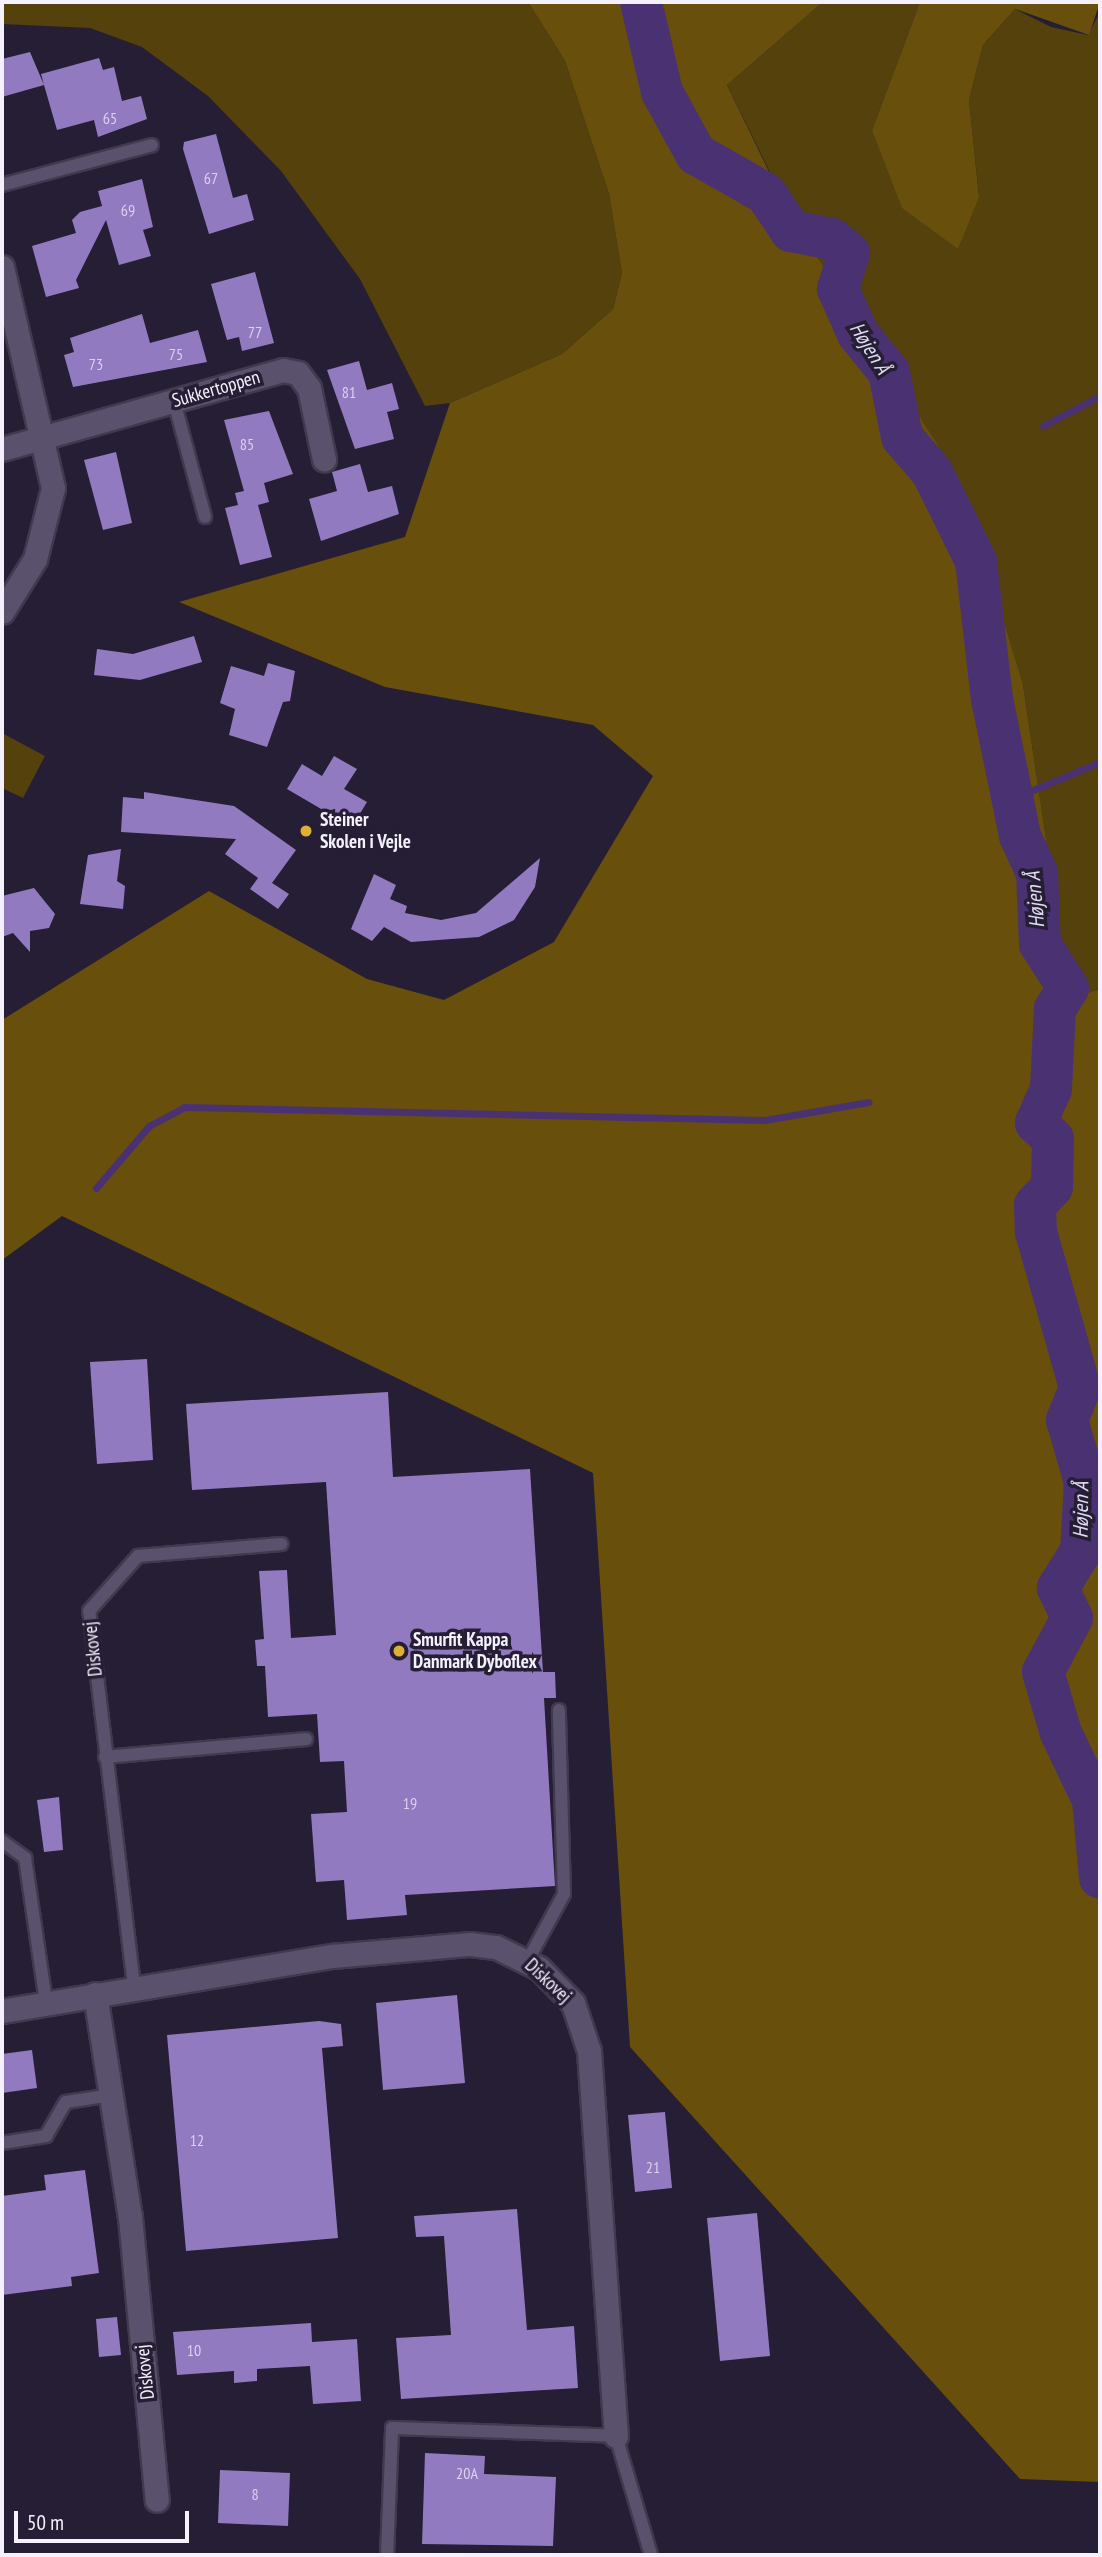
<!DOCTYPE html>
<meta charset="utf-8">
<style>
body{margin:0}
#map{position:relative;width:1102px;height:2557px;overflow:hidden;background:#251e35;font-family:"PT Sans Narrow",sans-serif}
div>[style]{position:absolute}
.green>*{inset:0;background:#54410b}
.forest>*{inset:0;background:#684f0b}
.stream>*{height:7px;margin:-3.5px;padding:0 3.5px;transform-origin:3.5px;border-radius:3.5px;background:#4a3272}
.river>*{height:42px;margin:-21px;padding:0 21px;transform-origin:21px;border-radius:21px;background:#4a3272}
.building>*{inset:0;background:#927ac1}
.roads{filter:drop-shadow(2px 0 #413a4e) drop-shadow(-2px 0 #413a4e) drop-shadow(0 2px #413a4e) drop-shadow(0 -2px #413a4e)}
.lane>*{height:12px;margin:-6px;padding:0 6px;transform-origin:6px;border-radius:6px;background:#5a526d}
.street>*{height:23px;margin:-11.5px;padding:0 11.5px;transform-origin:11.5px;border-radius:11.5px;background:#5a526d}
.dots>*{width:19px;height:19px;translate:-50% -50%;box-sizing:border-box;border:4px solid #251e35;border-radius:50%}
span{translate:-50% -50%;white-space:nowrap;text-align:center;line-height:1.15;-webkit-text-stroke:7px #251e35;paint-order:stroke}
.number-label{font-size:16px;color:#dcd2ee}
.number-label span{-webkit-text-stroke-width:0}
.street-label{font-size:19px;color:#f4f0fd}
.poi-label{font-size:19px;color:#f4f0fd;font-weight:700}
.left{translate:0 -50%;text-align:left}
.water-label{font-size:21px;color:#e2dcf0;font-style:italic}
.frame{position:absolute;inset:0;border:4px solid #f4f0fd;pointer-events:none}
.scale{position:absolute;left:14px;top:2511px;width:175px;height:32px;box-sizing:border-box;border:4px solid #f4f0fd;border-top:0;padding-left:9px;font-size:21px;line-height:24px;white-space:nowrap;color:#f4f0fd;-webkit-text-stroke:5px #251e35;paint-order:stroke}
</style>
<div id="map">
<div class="green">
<i style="clip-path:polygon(2px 2px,528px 2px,565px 61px,609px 194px,622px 273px,613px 309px,562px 354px,450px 403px,425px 406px,360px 279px,281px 171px,208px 96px,142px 47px,90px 28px,2px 24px)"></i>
<i style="clip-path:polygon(823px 2px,920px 2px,872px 130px,979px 196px,969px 100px,983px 45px,1015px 9px,1051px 27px,1088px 35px,1100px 12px,1100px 989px,1070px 1000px,1023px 685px,727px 85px)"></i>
<i style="clip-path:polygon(2px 733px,45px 756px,23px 798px,2px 788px)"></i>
</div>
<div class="forest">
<i style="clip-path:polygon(528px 2px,823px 2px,727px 85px,789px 213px,960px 480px,1023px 685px,1070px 999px,1100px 989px,1100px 2482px,1020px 2479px,630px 2047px,593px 1473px,62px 1216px,2px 1260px,2px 1020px,209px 891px,367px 979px,444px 1000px,554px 942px,653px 776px,593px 725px,385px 687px,179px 602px,405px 537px,450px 403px,562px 354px,613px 309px,622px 273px,609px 194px,565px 61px)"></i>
<i style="clip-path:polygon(920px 2px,1100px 2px,1089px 35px,1015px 9px,983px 45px,969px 100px,979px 197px,958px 249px,902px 208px,872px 130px)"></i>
</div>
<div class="stream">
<i style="left:1043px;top:426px;width:64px;rotate:-27.8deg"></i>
<i style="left:1014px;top:798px;width:93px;rotate:-22.7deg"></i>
<i style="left:96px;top:1188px;width:82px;rotate:-49.5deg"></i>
<i style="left:149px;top:1126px;width:40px;rotate:-28deg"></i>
<i style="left:184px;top:1107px;width:581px;rotate:1.28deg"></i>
<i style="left:765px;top:1120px;width:105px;rotate:-9.9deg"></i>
</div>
<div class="river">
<i style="left:641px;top:2px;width:92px;rotate:76.9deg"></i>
<i style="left:662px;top:92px;width:71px;rotate:61.3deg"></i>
<i style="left:696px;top:154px;width:81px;rotate:29.7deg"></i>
<i style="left:766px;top:194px;width:45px;rotate:56deg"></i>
<i style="left:791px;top:231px;width:42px;rotate:11deg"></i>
<i style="left:832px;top:239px;width:22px;rotate:39deg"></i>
<i style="left:849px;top:253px;width:38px;rotate:107deg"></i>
<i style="left:838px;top:289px;width:49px;rotate:66deg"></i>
<i style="left:858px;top:334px;width:49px;rotate:50.8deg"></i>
<i style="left:889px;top:372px;width:66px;rotate:78.7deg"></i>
<i style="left:902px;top:437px;width:46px;rotate:49.4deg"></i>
<i style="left:932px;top:472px;width:99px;rotate:63.7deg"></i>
<i style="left:976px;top:561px;width:139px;rotate:83.4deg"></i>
<i style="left:992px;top:699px;width:140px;rotate:78.4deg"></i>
<i style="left:1020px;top:836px;width:41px;rotate:65.3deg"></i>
<i style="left:1037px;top:873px;width:71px;rotate:87.6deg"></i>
<i style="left:1040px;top:944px;width:52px;rotate:57.5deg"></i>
<i style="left:1068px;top:988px;width:25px;rotate:122deg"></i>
<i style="left:1055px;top:1009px;width:80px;rotate:92.9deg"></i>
<i style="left:1051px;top:1089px;width:37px;rotate:114deg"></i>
<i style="left:1036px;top:1123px;width:23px;rotate:43deg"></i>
<i style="left:1053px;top:1139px;width:48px;rotate:91.2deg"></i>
<i style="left:1052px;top:1187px;width:25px;rotate:133deg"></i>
<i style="left:1035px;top:1205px;width:27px;rotate:88deg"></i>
<i style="left:1036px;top:1232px;width:162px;rotate:74.2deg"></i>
<i style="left:1080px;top:1388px;width:35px;rotate:112deg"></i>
<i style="left:1067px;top:1420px;width:65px;rotate:73.8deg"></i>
<i style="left:1085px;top:1482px;width:69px;rotate:93.3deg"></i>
<i style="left:1081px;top:1551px;width:44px;rotate:121.9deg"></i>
<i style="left:1058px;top:1588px;width:33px;rotate:65deg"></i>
<i style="left:1072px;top:1618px;width:61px;rotate:118.2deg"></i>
<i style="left:1043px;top:1672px;width:64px;rotate:73.6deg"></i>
<i style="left:1061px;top:1733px;width:74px;rotate:64.5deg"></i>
<i style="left:1093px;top:1800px;width:78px;rotate:84.9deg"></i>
</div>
<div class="building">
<i style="clip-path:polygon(30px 52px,44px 85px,41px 74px,99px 58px,103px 70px,114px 67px,122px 101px,141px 96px,147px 119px,98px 137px,94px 120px,57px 130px,44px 85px,2px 97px,2px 59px)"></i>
<i style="clip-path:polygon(216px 134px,233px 198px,247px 194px,254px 220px,209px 234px,183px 149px,184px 142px)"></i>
<i style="clip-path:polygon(142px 179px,153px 227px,143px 230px,151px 256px,119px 265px,106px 220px,76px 280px,79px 288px,46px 297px,32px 246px,76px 233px,72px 220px,80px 212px,102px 206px,98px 191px)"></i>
<i style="clip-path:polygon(255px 272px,274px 343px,242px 351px,239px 337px,227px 340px,211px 284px)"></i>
<i style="clip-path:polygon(142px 314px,150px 343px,198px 330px,207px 362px,73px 387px,64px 355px,74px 352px,70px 338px)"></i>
<i style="clip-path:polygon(359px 361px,367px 390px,392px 383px,399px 409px,387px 412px,394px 439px,355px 449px,327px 370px)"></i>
<i style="clip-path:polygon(269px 411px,293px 474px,264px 483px,269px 502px,258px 505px,272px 557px,240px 565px,225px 508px,238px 505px,235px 493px,244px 491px,224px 420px)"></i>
<i style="clip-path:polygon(116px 452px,132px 523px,103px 530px,84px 460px)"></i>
<i style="clip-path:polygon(360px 464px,368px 492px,392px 486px,399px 514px,321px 541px,309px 499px,337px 491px,332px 472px)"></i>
<i style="clip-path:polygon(194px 636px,202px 662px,140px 680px,94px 675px,97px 649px,133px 654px)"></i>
<i style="clip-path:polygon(268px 663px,295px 671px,290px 701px,283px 702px,267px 747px,229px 735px,235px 709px,220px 703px,231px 666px,264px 676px)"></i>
<i style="clip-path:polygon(334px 756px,357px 769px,344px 789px,367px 802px,352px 827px,287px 789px,302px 764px,322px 776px)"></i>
<i style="clip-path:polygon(144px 792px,234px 806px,296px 850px,272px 883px,289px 894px,278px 909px,250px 889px,258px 878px,225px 854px,236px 839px,121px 832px,123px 797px,144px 799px)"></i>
<i style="clip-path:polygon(121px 849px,117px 881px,125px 886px,123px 909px,80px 904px,88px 855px)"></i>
<i style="clip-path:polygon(540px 858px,535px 887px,514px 920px,479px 937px,411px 942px,384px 927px,372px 941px,351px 929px,374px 874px,396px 885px,390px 899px,407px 906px,405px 913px,441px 920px,476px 913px)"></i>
<i style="clip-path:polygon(34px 888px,55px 914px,49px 928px,30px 931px,30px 952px,13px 933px,2px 937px,2px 896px)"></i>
<i style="clip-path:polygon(147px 1359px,153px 1460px,97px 1464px,90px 1362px)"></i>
<i style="clip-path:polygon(388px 1392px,393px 1477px,530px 1469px,543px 1672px,555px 1672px,556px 1698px,544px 1698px,555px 1886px,405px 1895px,407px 1915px,347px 1920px,344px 1880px,316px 1882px,311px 1814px,347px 1812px,344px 1761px,320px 1762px,317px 1714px,268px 1717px,265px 1666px,257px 1666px,255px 1640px,264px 1639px,259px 1571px,287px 1570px,291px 1638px,336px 1635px,326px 1482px,192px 1490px,186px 1404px)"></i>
<i style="clip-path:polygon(59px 1797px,63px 1850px,44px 1852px,37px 1800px)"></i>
<i style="clip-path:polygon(457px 1995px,465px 2083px,383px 2090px,376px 2003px)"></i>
<i style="clip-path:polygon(319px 2021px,341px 2024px,343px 2046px,322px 2048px,338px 2238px,186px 2251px,167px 2035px)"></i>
<i style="clip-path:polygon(32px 2050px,37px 2088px,2px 2093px,2px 2054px)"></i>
<i style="clip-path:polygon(665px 2112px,672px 2188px,635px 2192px,628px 2115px)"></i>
<i style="clip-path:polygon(85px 2170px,99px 2273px,71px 2277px,72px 2286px,2px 2295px,2px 2196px,46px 2190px,44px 2175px)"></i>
<i style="clip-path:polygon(517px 2209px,527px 2330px,574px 2326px,578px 2388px,401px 2399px,396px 2338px,451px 2335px,444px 2236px,416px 2237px,414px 2216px)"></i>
<i style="clip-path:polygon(757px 2213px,770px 2356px,720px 2361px,707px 2218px)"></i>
<i style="clip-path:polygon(117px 2317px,121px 2355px,99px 2357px,96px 2319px)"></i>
<i style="clip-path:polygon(311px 2323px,312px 2342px,357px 2339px,361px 2401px,313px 2404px,310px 2366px,257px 2369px,257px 2381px,234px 2383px,234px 2371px,177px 2375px,173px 2332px)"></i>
<i style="clip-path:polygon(425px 2453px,485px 2456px,484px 2474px,556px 2477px,553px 2546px,422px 2544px)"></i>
<i style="clip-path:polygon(220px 2470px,290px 2473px,288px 2526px,218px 2523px)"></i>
</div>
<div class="roads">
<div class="lane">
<i style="left:2px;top:185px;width:155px;rotate:-14.9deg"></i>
<i style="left:174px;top:401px;width:120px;rotate:75deg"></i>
<i style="left:105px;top:1757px;width:202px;rotate:-5.1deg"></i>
<i style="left:2px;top:1841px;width:29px;rotate:36deg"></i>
<i style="left:25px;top:1858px;width:146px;rotate:81.7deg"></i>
<i style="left:528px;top:1960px;width:75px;rotate:-61.4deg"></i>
<i style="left:564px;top:1894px;width:184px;rotate:-91.6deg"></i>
<i style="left:134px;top:1986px;width:378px;rotate:-96.8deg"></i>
<i style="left:89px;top:1611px;width:74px;rotate:-48.3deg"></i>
<i style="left:138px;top:1556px;width:144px;rotate:-4.8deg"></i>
<i style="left:2px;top:2143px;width:45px;rotate:-9deg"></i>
<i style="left:46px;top:2136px;width:39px;rotate:-60deg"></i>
<i style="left:66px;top:2102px;width:47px;rotate:-8.7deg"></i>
<i style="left:387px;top:2555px;width:127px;rotate:-87.7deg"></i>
<i style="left:392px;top:2428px;width:224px;rotate:2deg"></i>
<i style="left:616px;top:2436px;width:124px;rotate:73.6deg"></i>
</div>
<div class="street">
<i style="left:2px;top:267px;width:227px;rotate:77deg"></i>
<i style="left:53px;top:488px;width:73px;rotate:104.2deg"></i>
<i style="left:35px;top:559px;width:62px;rotate:121.9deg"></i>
<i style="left:2px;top:449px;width:292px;rotate:-15.7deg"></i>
<i style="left:283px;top:370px;width:15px;rotate:11deg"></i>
<i style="left:298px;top:373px;width:19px;rotate:54deg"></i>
<i style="left:309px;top:388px;width:73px;rotate:78.1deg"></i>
<i style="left:95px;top:1994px;width:226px;rotate:81.1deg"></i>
<i style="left:130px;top:2217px;width:284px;rotate:84.6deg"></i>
<i style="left:2px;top:2011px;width:335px;rotate:-9.5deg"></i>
<i style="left:332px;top:1956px;width:139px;rotate:-5deg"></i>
<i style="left:470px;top:1944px;width:26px;rotate:7deg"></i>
<i style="left:496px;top:1947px;width:48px;rotate:26deg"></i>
<i style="left:539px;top:1968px;width:49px;rotate:45.8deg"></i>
<i style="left:573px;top:2003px;width:51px;rotate:71.6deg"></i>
<i style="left:589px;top:2051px;width:386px;rotate:86deg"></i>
</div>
</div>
<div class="dots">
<i style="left:306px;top:831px;background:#dfb034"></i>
<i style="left:399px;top:1651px;background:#dfb034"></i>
</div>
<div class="number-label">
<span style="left:110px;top:118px">65</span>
<span style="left:211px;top:178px">67</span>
<span style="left:128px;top:210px">69</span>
<span style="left:255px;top:332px">77</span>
<span style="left:176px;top:354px">75</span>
<span style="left:96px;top:364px">73</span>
<span style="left:349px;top:392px">81</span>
<span style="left:247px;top:444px">85</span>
<span style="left:410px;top:1803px">19</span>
<span style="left:197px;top:2140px">12</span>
<span style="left:653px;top:2167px">21</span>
<span style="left:194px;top:2350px">10</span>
<span style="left:467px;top:2473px">20A</span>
<span style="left:255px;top:2494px">8</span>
</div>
<div class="street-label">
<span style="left:216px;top:389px;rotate:-16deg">Sukkertoppen</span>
<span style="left:93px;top:1649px;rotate:-96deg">Diskovej</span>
<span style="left:548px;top:1981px;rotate:43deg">Diskovej</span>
<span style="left:145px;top:2372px;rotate:-96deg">Diskovej</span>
</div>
<div class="poi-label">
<span class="left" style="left:320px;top:831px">Steiner<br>Skolen i Vejle</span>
<span class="left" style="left:413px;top:1651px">Smurfit Kappa<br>Danmark Dyboflex</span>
</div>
<div class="water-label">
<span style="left:870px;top:348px;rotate:58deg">Højen Å</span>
<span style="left:1035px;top:900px;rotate:-95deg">Højen Å</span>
<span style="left:1081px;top:1510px;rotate:-89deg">Højen Å</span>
</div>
<div class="frame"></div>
<div class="scale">50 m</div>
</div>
